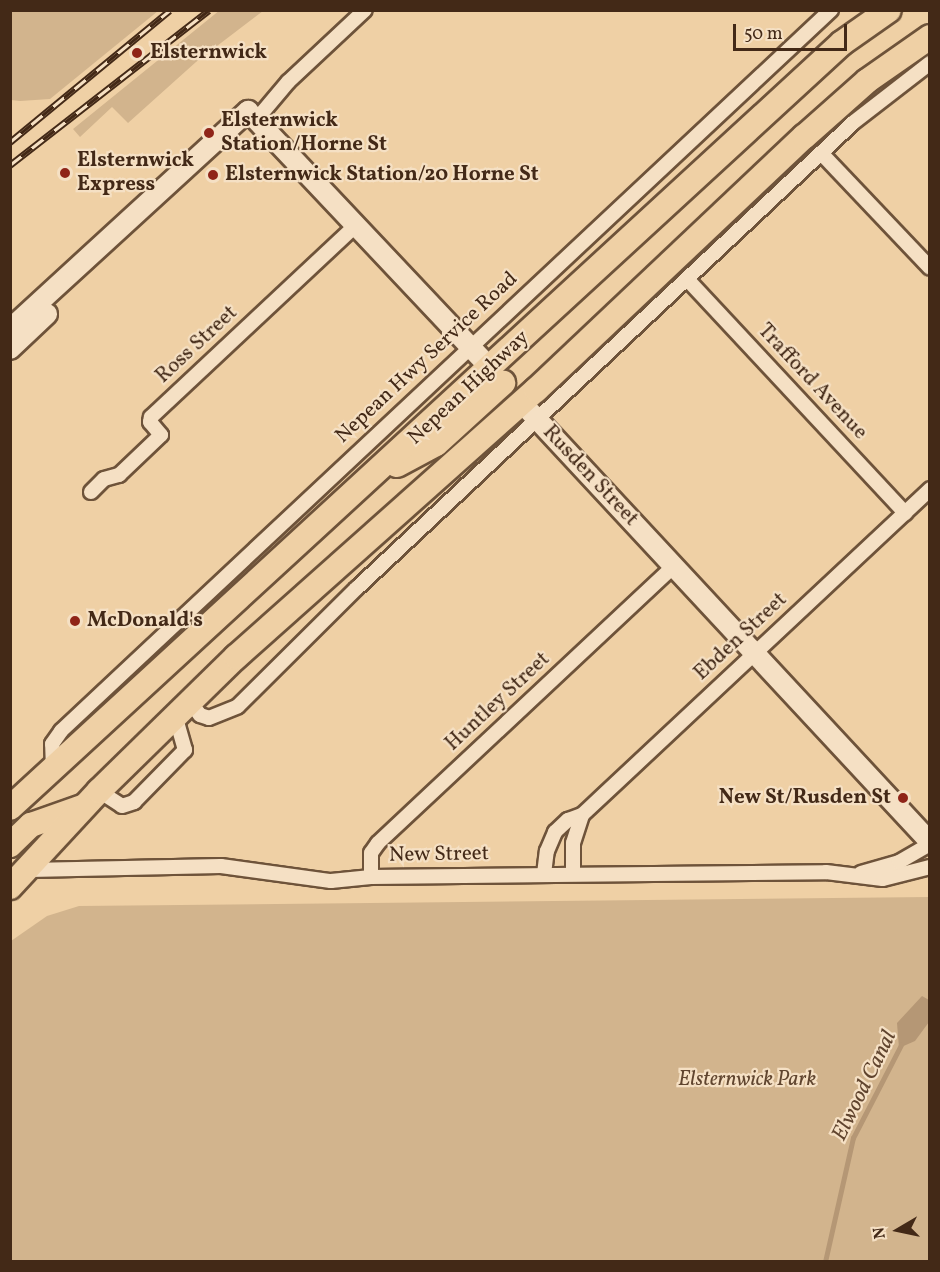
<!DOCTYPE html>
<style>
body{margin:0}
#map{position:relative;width:940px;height:1272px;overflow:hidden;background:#efd0a5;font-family:Vollkorn,serif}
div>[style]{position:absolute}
.green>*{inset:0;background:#d2b48d}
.water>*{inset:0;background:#b59775}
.stream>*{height:4.5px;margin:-2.25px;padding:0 2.25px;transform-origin:2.25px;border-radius:2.25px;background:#b59775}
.roads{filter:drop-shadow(2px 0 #6e533a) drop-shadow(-2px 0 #6e533a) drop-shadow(0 2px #6e533a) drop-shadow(0 -2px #6e533a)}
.street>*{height:14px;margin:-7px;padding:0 7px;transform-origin:7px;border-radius:7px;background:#f5e0c4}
.secondary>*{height:20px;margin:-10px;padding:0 10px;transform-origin:10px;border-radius:10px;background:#f5e0c4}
.highway>*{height:24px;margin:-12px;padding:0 12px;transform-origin:12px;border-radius:12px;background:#efd0a5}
.rail>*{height:7px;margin-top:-3.5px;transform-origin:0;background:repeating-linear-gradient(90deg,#f5e0c4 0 14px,#432917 0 28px);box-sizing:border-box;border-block:2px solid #432917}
.dots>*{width:16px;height:16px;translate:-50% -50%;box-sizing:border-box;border:3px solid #f5e0c4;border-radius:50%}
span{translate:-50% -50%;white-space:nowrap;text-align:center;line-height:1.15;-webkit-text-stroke:4.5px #f5e0c4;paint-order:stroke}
.poi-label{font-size:21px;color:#432917;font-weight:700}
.left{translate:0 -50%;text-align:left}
.right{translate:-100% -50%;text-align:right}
.street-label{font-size:21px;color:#432917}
.park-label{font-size:21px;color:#60452f;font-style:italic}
.water-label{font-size:22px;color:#60442e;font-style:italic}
.frame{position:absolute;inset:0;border:12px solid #432917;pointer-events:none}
.north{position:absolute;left:868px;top:1200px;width:60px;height:60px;-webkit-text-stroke:4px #f5e0c4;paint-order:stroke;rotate:261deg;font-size:16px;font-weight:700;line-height:24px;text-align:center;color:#432917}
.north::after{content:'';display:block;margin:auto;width:21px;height:27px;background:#432917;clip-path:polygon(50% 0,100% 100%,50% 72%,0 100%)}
.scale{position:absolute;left:733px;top:24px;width:114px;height:27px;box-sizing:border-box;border:3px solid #432917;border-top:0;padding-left:8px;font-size:18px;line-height:21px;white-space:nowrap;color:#432917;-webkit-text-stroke:4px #f5e0c4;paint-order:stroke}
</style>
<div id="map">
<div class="green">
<i style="clip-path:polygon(220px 10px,263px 11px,196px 62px,128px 123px,112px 107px,80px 137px,73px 129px)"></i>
<i style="clip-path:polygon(10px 11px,11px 10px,158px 11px,50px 99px,20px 101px,11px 100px)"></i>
<i style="clip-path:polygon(929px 897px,929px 1261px,11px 1262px,11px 941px,47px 916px,79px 906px)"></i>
</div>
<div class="water">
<i style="clip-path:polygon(922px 996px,929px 1000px,929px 1022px,915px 1041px,899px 1048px,897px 1023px)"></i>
</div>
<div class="stream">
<i style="left:825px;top:1262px;width:127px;rotate:-77.3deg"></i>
<i style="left:853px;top:1138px;width:105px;rotate:-62.7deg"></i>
</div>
<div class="roads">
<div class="street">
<i style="left:256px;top:120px;width:50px;rotate:-49.9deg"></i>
<i style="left:288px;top:82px;width:105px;rotate:-43.1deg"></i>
<i style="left:821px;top:153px;width:158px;rotate:46.5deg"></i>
<i style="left:687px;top:279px;width:320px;rotate:47deg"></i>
<i style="left:91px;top:492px;width:18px;rotate:-45deg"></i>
<i style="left:104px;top:479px;width:16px;rotate:-15deg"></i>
<i style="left:119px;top:475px;width:58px;rotate:-43.6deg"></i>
<i style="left:161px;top:435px;width:17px;rotate:-130deg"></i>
<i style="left:150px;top:422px;width:5px;rotate:-79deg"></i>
<i style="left:151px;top:417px;width:279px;rotate:-43.1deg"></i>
<i style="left:191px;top:703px;width:15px;rotate:53deg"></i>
<i style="left:200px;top:715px;width:9px;rotate:18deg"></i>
<i style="left:209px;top:718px;width:31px;rotate:-22deg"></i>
<i style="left:238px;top:706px;width:168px;rotate:-44.8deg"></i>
<i style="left:357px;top:588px;width:681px;rotate:-43.16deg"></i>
<i style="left:854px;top:122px;width:96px;rotate:-37.8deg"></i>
<i style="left:53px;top:769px;width:25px;rotate:-92deg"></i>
<i style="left:52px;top:744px;width:16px;rotate:-55deg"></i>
<i style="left:61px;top:731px;width:1055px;rotate:-43.12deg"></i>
<i style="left:99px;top:791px;width:27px;rotate:33deg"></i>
<i style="left:122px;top:806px;width:13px;rotate:-18deg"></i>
<i style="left:134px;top:802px;width:73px;rotate:-45.6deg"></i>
<i style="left:185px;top:750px;width:33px;rotate:-106deg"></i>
<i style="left:29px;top:870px;width:192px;rotate:-1.2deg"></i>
<i style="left:221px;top:866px;width:111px;rotate:7.8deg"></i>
<i style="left:331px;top:881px;width:40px;rotate:-5.7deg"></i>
<i style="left:371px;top:877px;width:455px;rotate:-0.6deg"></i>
<i style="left:826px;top:872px;width:57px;rotate:7deg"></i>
<i style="left:883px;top:879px;width:49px;rotate:-14.3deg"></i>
<i style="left:861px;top:873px;width:40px;rotate:-16deg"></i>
<i style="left:899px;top:862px;width:36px;rotate:-30deg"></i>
<i style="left:544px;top:874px;width:23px;rotate:-83deg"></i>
<i style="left:547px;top:851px;width:21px;rotate:-67deg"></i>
<i style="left:555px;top:832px;width:18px;rotate:-43deg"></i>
<i style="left:568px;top:820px;width:15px;rotate:-20deg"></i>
<i style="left:573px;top:874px;width:31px;rotate:-90deg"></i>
<i style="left:573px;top:843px;width:29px;rotate:-72deg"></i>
<i style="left:582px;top:815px;width:477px;rotate:-43.1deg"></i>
<i style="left:371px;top:877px;width:24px;rotate:-90deg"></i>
<i style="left:371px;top:853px;width:12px;rotate:-55deg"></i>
<i style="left:378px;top:843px;width:404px;rotate:-43.1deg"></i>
</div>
<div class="secondary">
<i style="left:10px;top:329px;width:323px;rotate:-42.5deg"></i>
<i style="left:248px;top:111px;width:352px;rotate:46.7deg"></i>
<i style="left:10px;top:349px;width:51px;rotate:-43.4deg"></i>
<i style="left:522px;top:403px;width:599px;rotate:47.1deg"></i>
</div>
<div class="highway">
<i style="left:397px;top:465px;width:44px;rotate:-28.3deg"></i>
<i style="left:436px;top:444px;width:91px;rotate:-42.3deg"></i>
<i style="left:10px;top:808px;width:1130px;rotate:-42.6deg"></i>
<i style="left:842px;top:43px;width:57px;rotate:-35.1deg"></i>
<i style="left:10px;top:845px;width:29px;rotate:-44deg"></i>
<i style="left:31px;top:825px;width:54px;rotate:-19.4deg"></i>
<i style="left:10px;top:887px;width:131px;rotate:-47.2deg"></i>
<i style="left:99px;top:791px;width:192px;rotate:-44.4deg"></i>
<i style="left:236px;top:657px;width:402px;rotate:-41.7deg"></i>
<i style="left:536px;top:390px;width:369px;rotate:-43.4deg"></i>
<i style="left:804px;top:137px;width:84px;rotate:-41.6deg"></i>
<i style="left:867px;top:81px;width:77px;rotate:-34.9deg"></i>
</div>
</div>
<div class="rail">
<i style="left:10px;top:142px;width:207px;rotate:-39.5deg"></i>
<i style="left:10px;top:165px;width:252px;rotate:-37.9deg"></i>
</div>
<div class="dots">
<i style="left:137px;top:53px;background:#8f2418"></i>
<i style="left:209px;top:133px;background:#8f2418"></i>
<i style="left:65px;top:173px;background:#8f2418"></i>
<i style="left:213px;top:175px;background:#8f2418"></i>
<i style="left:75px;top:621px;background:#8f2418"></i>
<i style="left:903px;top:798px;background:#8f2418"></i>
</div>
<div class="poi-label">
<span class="left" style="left:150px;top:53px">Elsternwick</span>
<span class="left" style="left:221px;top:133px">Elsternwick<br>Station/Horne St</span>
<span class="left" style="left:77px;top:173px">Elsternwick<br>Express</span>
<span class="left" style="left:225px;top:175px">Elsternwick Station/20 Horne St</span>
<span class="left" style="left:87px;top:621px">McDonald's</span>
<span class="right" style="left:891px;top:798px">New St/Rusden St</span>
</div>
<div class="street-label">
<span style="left:197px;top:345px;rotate:-43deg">Ross Street</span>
<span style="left:427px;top:358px;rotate:-43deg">Nepean Hwy Service Road</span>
<span style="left:812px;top:382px;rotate:47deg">Trafford Avenue</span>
<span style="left:469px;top:388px;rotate:-43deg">Nepean Highway</span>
<span style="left:590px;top:476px;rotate:47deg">Rusden Street</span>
<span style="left:741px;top:637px;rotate:-43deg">Ebden Street</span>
<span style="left:498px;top:702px;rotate:-43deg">Huntley Street</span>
<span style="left:439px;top:855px;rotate:-1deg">New Street</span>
</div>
<div class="park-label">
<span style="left:747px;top:1080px">Elsternwick Park</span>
</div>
<div class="water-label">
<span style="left:865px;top:1086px;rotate:-64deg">Elwood Canal</span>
</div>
<div class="frame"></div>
<div class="north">N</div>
<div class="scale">50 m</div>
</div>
